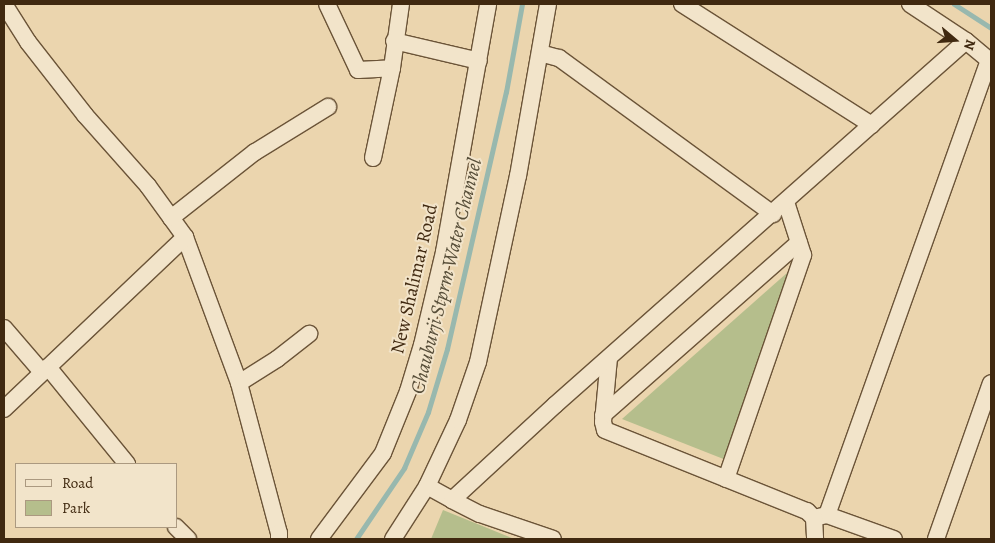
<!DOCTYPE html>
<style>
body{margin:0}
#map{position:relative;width:995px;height:543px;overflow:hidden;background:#ebd5ae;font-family:Alegreya,serif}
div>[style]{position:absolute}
.green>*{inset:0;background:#b5be8c}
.stream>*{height:5px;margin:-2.5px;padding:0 2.5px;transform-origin:2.5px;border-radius:2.5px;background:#98b8ae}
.roads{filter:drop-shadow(1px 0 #6b5438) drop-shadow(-1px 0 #6b5438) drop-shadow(0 1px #6b5438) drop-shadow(0 -1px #6b5438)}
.minor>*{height:16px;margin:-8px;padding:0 8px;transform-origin:8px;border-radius:8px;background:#f2e4ca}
span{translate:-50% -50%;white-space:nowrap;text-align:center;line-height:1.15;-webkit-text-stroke:4px #f2e4ca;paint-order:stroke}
.street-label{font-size:19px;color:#402910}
.water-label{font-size:20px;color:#564d38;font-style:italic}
.frame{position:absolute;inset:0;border:5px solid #402910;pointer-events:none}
.legend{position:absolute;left:15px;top:463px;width:162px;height:65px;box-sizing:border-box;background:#f2e4ca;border:1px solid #ab9980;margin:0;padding:6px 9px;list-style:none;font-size:15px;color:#402910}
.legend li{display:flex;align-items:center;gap:10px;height:25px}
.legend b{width:25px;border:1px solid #ab9980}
.north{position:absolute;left:930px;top:15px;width:50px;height:50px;-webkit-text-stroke:4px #f2e4ca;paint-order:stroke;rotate:108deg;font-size:14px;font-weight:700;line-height:20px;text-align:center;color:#402910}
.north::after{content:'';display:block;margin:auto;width:18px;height:22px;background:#402910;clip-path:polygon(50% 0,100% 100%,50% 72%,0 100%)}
</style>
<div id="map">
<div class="green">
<i style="clip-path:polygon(796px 265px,726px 460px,622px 419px)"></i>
<i style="clip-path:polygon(443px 510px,514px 539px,431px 539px)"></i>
</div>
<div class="stream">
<i style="left:954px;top:4px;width:44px;rotate:33deg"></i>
<i style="left:356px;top:539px;width:86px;rotate:-55.9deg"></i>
<i style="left:404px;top:468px;width:61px;rotate:-66.8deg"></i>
<i style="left:428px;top:412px;width:66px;rotate:-73.2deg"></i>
<i style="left:447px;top:349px;width:264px;rotate:-77.1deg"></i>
<i style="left:506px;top:92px;width:89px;rotate:-79.7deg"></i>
</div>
<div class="roads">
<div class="minor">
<i style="left:4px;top:4px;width:45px;rotate:57.7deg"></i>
<i style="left:28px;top:42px;width:93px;rotate:52deg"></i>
<i style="left:85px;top:115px;width:95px;rotate:48.4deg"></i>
<i style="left:148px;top:186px;width:63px;rotate:54deg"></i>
<i style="left:185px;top:237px;width:156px;rotate:69.7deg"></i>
<i style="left:239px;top:383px;width:155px;rotate:75.1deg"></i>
<i style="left:279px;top:533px;width:6px;rotate:90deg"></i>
<i style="left:327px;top:4px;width:73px;rotate:64.8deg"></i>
<i style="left:358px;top:70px;width:34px;rotate:-3deg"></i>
<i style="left:682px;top:4px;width:225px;rotate:32.5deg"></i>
<i style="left:910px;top:4px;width:67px;rotate:33.5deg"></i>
<i style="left:966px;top:41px;width:33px;rotate:40deg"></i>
<i style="left:394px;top:41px;width:87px;rotate:13.2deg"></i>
<i style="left:540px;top:53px;width:20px;rotate:15deg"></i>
<i style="left:559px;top:58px;width:265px;rotate:36.1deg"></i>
<i style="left:373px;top:158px;width:92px;rotate:-78.1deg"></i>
<i style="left:392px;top:68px;width:65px;rotate:-82deg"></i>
<i style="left:171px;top:218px;width:107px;rotate:-38.2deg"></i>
<i style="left:255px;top:152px;width:86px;rotate:-31.7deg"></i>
<i style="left:4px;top:328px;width:58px;rotate:49.2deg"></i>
<i style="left:609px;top:358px;width:64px;rotate:95.4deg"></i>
<i style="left:603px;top:422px;width:8px;rotate:76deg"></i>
<i style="left:605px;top:430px;width:218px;rotate:21.9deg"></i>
<i style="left:807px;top:511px;width:10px;rotate:45deg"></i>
<i style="left:814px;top:518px;width:13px;rotate:-13deg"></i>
<i style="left:827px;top:515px;width:71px;rotate:19.7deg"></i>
<i style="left:48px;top:367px;width:125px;rotate:50.8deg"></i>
<i style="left:239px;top:383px;width:45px;rotate:-32.3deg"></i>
<i style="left:277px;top:359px;width:41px;rotate:-38deg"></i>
<i style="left:4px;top:409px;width:250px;rotate:-43.5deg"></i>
<i style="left:603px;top:415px;width:261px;rotate:-41.4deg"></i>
<i style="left:726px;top:479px;width:237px;rotate:-71deg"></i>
<i style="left:803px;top:255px;width:56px;rotate:-107.8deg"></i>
<i style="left:427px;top:486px;width:29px;rotate:29deg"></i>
<i style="left:452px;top:500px;width:140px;rotate:-42.7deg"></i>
<i style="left:555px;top:405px;width:549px;rotate:-41.53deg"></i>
<i style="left:452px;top:500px;width:31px;rotate:27deg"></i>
<i style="left:480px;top:514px;width:77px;rotate:18.9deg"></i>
<i style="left:827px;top:515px;width:483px;rotate:-70.4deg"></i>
<i style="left:814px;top:518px;width:21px;rotate:87deg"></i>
<i style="left:176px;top:527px;width:17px;rotate:45deg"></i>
<i style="left:319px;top:539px;width:107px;rotate:-53.3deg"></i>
<i style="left:383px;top:453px;width:67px;rotate:-68deg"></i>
<i style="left:408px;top:391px;width:48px;rotate:-73.1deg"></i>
<i style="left:422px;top:345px;width:96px;rotate:-76.7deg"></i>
<i style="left:444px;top:252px;width:252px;rotate:-79.9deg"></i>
<i style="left:393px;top:539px;width:63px;rotate:-57.3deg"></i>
<i style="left:427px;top:486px;width:73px;rotate:-64.8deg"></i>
<i style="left:458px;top:420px;width:61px;rotate:-71deg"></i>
<i style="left:478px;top:362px;width:190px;rotate:-77.9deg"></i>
<i style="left:518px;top:176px;width:175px;rotate:-80.1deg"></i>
<i style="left:936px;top:539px;width:165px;rotate:-70.6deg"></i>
</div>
</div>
<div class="street-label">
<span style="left:415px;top:279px;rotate:-77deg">New Shalimar Road</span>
</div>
<div class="water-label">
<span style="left:446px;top:276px;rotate:-76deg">Chauburji Stprm Water Channel</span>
</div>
<div class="frame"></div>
<ul class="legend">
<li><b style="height:6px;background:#f2e4ca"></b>Road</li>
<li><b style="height:14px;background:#b5be8c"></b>Park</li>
</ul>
<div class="north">N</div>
</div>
